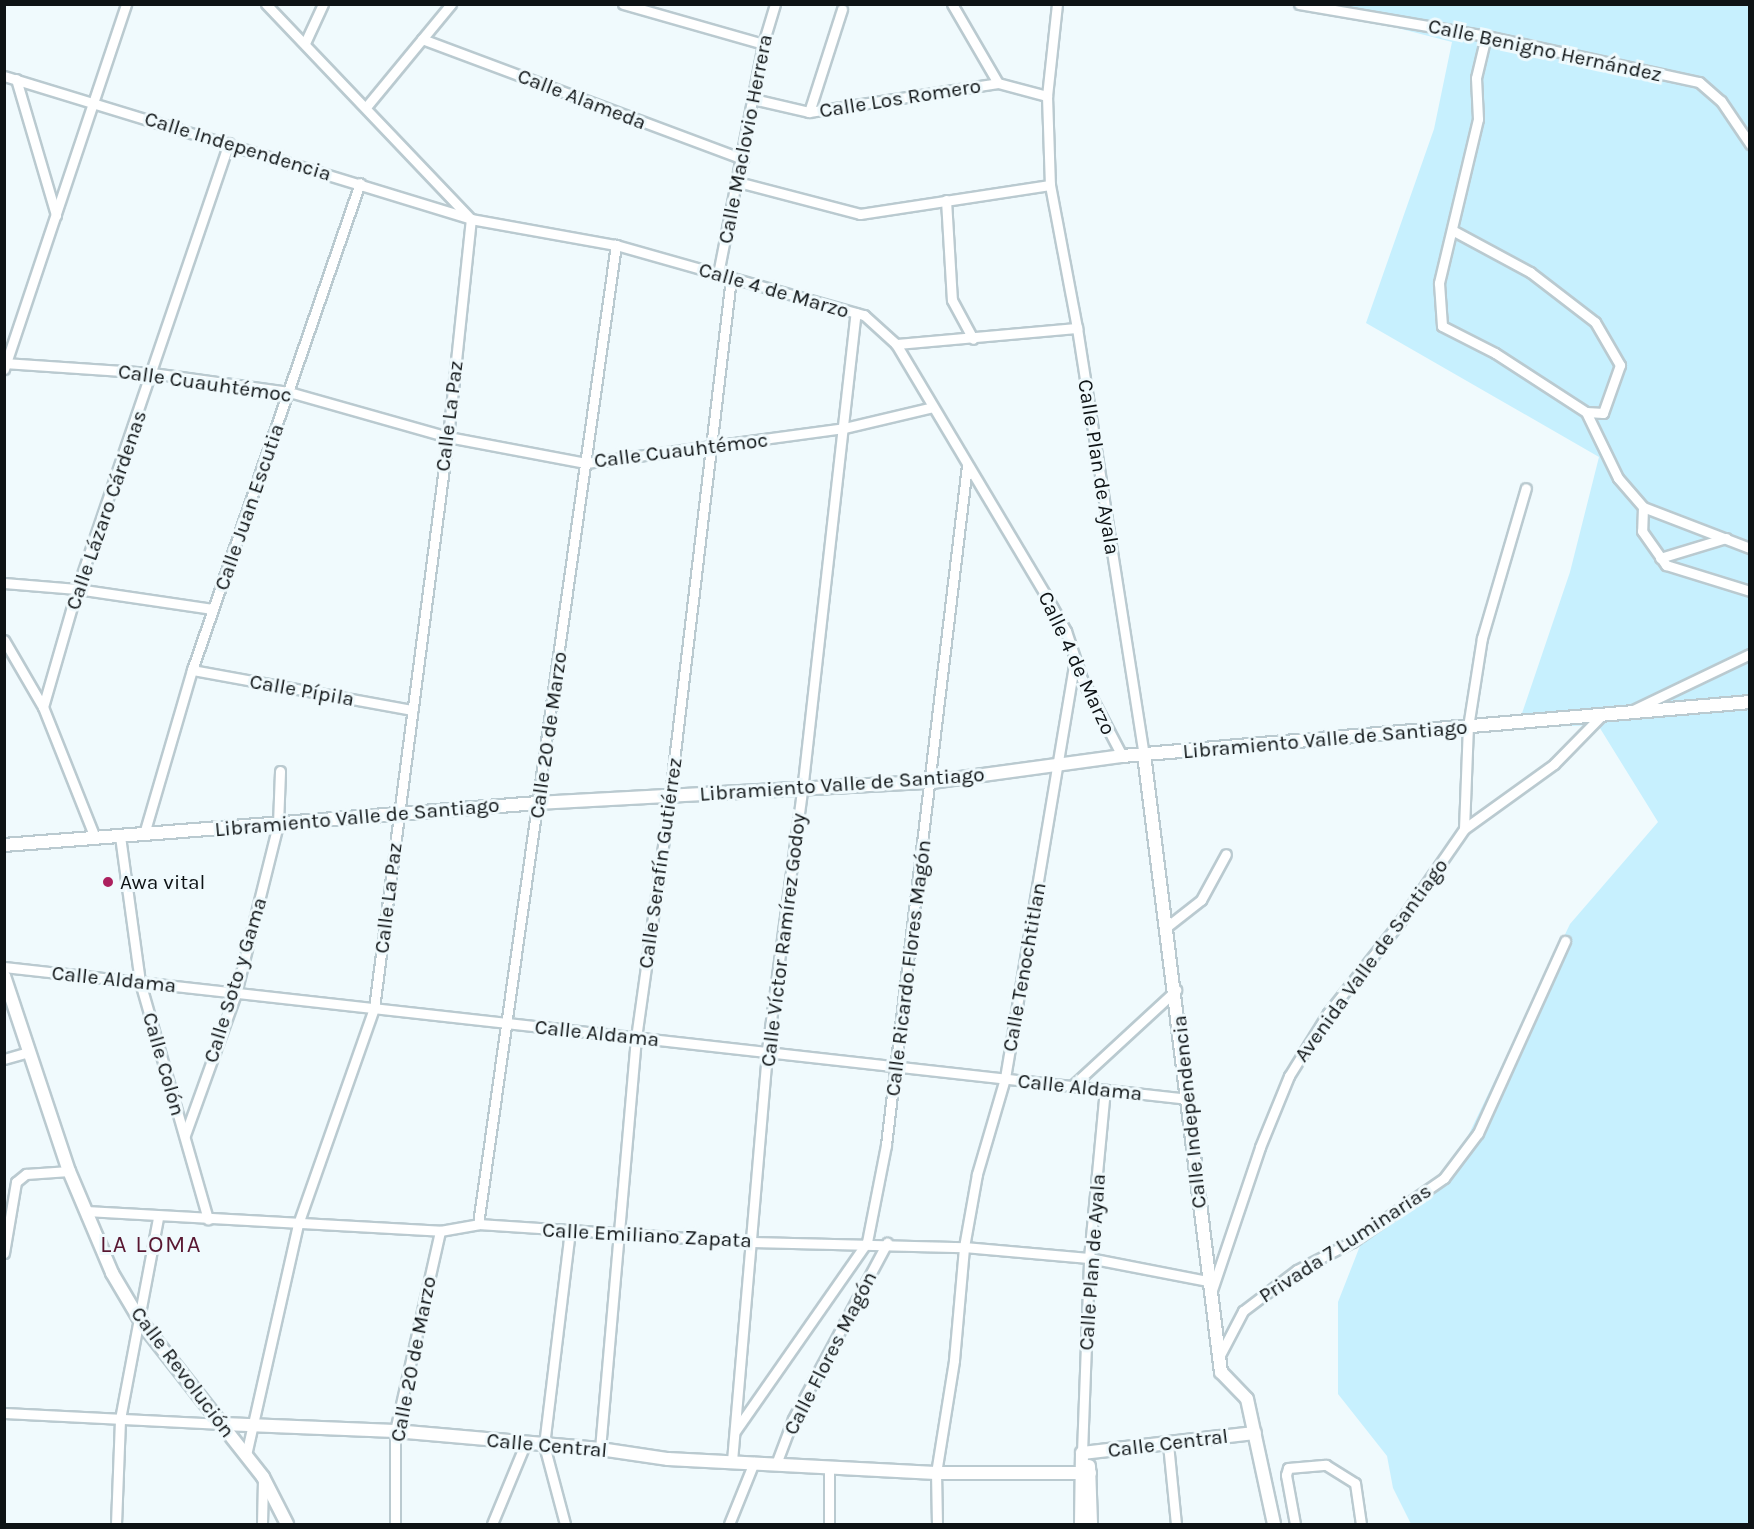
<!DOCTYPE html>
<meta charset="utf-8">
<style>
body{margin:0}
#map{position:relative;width:1754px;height:1529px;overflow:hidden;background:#f0fafd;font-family:Karla,sans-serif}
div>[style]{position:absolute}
.green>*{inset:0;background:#c7f0fe}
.roads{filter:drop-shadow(2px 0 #bacad0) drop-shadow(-2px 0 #bacad0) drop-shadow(0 2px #bacad0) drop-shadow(0 -2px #bacad0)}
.minor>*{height:9px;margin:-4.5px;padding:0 4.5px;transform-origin:4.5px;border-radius:4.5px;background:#fff}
.tertiary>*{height:12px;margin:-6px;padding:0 6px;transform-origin:6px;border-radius:6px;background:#fff}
.dots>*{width:16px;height:16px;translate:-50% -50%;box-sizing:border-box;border:3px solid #f0fafd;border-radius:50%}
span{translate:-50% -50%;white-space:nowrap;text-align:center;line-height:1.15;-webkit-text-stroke:6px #f0fafd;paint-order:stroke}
.street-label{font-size:21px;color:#0e1315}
.poi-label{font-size:21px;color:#0e1315}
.left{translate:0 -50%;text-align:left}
.quarter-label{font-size:24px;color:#591731;letter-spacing:1.5px}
.frame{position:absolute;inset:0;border:6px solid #0e1315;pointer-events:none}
</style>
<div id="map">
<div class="green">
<i style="clip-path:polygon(1308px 5px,1749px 5px,1749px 1524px,1411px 1524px,1393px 1488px,1387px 1456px,1338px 1394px,1338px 1302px,1367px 1228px,1454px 1165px,1570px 924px,1658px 822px,1598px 725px,1517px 728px,1570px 572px,1599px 457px,1366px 323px,1434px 129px,1452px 42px)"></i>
</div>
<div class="roads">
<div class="minor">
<i style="left:266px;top:4px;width:294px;rotate:46.4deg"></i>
<i style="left:623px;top:4px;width:146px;rotate:15.9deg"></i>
<i style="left:952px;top:4px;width:91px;rotate:59.8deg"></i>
<i style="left:1057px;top:4px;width:93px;rotate:96.2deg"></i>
<i style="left:1047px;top:96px;width:89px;rotate:88.1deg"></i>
<i style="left:1050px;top:185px;width:146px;rotate:79.3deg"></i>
<i style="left:1077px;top:328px;width:431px;rotate:81.1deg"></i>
<i style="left:1299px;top:4px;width:190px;rotate:9.7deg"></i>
<i style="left:1486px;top:36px;width:218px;rotate:12.2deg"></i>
<i style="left:1699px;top:82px;width:29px;rotate:41deg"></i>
<i style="left:1721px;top:101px;width:52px;rotate:56deg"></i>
<i style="left:1486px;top:36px;width:43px;rotate:103.4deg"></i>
<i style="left:1476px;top:78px;width:41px;rotate:87.2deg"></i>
<i style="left:1478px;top:119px;width:169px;rotate:103.4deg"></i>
<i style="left:1439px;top:283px;width:43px;rotate:86deg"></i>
<i style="left:1442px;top:326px;width:59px;rotate:27deg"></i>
<i style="left:1495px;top:353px;width:108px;rotate:33deg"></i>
<i style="left:1586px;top:412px;width:73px;rotate:64.1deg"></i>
<i style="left:1618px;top:478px;width:38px;rotate:49deg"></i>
<i style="left:1643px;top:507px;width:24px;rotate:92deg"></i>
<i style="left:1642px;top:531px;width:42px;rotate:54.8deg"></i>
<i style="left:1666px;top:565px;width:88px;rotate:17.2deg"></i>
<i style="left:422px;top:39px;width:343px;rotate:20.5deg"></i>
<i style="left:305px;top:43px;width:43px;rotate:-65.2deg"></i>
<i style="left:4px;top:76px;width:488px;rotate:17deg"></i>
<i style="left:471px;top:219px;width:147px;rotate:10.2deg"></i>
<i style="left:616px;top:245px;width:258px;rotate:15.8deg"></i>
<i style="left:864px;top:315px;width:43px;rotate:42.2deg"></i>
<i style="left:896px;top:344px;width:291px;rotate:59.2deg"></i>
<i style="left:1045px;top:594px;width:43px;rotate:60.4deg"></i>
<i style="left:1066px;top:631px;width:51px;rotate:71.6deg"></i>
<i style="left:1082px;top:679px;width:87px;rotate:62.5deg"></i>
<i style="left:16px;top:79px;width:142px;rotate:73.6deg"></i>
<i style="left:753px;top:99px;width:57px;rotate:13.1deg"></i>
<i style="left:809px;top:112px;width:191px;rotate:-8.7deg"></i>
<i style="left:998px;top:83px;width:51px;rotate:14.9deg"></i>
<i style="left:367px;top:106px;width:132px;rotate:-50.5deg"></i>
<i style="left:809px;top:112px;width:108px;rotate:-72.2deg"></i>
<i style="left:738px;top:182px;width:126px;rotate:14.7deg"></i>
<i style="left:860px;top:214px;width:192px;rotate:-8.7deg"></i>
<i style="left:946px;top:200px;width:100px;rotate:86.6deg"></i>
<i style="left:952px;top:300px;width:44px;rotate:61.7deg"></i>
<i style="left:1452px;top:230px;width:89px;rotate:28.3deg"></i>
<i style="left:1530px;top:272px;width:82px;rotate:37.6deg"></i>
<i style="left:1595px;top:322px;width:50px;rotate:59.8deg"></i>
<i style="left:1620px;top:365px;width:51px;rotate:109.5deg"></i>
<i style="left:1603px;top:413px;width:17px;rotate:-177deg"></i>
<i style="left:718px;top:274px;width:234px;rotate:-78.9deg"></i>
<i style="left:763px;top:44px;width:42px;rotate:-73.3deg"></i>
<i style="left:896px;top:344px;width:182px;rotate:-5.1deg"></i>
<i style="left:4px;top:363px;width:148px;rotate:3.9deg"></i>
<i style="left:152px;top:373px;width:138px;rotate:7.9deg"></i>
<i style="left:289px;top:392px;width:165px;rotate:15.8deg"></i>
<i style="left:448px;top:437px;width:140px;rotate:10.7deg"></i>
<i style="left:586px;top:463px;width:260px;rotate:-7.7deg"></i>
<i style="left:844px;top:428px;width:91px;rotate:-13.3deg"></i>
<i style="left:4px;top:369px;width:385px;rotate:-71.5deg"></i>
<i style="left:1643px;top:507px;width:115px;rotate:21deg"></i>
<i style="left:1660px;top:558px;width:69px;rotate:-16.9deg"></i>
<i style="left:4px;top:583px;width:73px;rotate:4.7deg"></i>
<i style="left:77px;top:589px;width:137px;rotate:8.4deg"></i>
<i style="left:4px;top:640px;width:78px;rotate:59.8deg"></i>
<i style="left:43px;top:707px;width:141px;rotate:68.3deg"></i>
<i style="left:192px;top:670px;width:224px;rotate:10.3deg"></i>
<i style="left:43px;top:707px;width:123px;rotate:-73.9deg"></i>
<i style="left:77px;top:589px;width:471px;rotate:-71.2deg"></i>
<i style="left:1633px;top:710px;width:130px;rotate:-25.6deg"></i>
<i style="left:1464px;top:829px;width:102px;rotate:-87.8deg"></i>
<i style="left:1468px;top:727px;width:90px;rotate:-81.1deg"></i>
<i style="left:1482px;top:638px;width:156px;rotate:-73.7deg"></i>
<i style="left:144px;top:834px;width:171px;rotate:-73.7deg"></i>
<i style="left:192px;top:670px;width:515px;rotate:-70.97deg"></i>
<i style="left:120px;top:836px;width:147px;rotate:82.2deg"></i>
<i style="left:140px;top:982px;width:247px;rotate:74deg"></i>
<i style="left:1164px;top:929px;width:47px;rotate:-38.1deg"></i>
<i style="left:1201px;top:900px;width:52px;rotate:-61.5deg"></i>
<i style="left:4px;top:967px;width:1192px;rotate:6.36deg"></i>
<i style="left:4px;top:1059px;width:26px;rotate:-16deg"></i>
<i style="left:1072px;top:1086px;width:142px;rotate:-42.7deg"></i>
<i style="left:185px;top:1135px;width:151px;rotate:-70.2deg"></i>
<i style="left:236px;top:993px;width:174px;rotate:-76deg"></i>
<i style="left:278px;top:824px;width:53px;rotate:-87.8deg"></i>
<i style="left:86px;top:1211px;width:355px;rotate:3.2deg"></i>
<i style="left:440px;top:1231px;width:39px;rotate:-10deg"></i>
<i style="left:478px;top:1224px;width:275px;rotate:3.8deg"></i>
<i style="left:752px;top:1242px;width:212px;rotate:1.4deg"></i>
<i style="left:964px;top:1247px;width:125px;rotate:5deg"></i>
<i style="left:1089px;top:1258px;width:120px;rotate:11deg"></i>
<i style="left:478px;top:1224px;width:989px;rotate:-81.98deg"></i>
<i style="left:4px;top:1253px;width:72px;rotate:-80.4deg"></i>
<i style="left:16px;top:1182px;width:13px;rotate:-39deg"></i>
<i style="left:26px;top:1174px;width:43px;rotate:-4deg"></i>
<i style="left:1212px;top:1290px;width:151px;rotate:-71.4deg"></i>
<i style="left:1260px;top:1147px;width:77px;rotate:-67.8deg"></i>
<i style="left:1289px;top:1076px;width:74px;rotate:-58.2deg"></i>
<i style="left:1328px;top:1013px;width:115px;rotate:-51.7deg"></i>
<i style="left:1399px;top:923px;width:114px;rotate:-55.3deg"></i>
<i style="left:1464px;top:829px;width:111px;rotate:-35.8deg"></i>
<i style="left:1554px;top:764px;width:67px;rotate:-45.6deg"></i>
<i style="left:1219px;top:1357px;width:52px;rotate:-62.4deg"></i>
<i style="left:1243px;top:1311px;width:68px;rotate:-37.2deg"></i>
<i style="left:1297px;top:1270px;width:62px;rotate:-27deg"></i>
<i style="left:1352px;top:1242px;width:112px;rotate:-34.8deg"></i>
<i style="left:1444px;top:1178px;width:56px;rotate:-52.9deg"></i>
<i style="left:1478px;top:1133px;width:211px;rotate:-65.6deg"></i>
<i style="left:4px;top:1413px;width:219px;rotate:2.9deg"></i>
<i style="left:736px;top:1430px;width:229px;rotate:-55.1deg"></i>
<i style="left:867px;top:1242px;width:99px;rotate:-78.9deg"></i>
<i style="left:886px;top:1145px;width:684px;rotate:-83.2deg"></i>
<i style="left:1168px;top:1444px;width:80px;rotate:84.3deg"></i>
<i style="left:600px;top:1449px;width:413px;rotate:-85deg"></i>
<i style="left:636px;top:1038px;width:245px;rotate:-82deg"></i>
<i style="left:670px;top:795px;width:521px;rotate:-83.27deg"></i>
<i style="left:1082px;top:1453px;width:195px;rotate:-87.9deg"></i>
<i style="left:1089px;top:1258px;width:169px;rotate:-84.6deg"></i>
<i style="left:246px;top:1455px;width:237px;rotate:-77.3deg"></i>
<i style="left:298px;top:1224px;width:229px;rotate:-70.6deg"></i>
<i style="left:374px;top:1008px;width:576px;rotate:-82.62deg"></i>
<i style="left:448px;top:437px;width:219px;rotate:-84deg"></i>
<i style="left:732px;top:1461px;width:412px;rotate:-85.1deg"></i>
<i style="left:767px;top:1050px;width:261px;rotate:-82.3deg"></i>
<i style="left:802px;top:791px;width:481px;rotate:-83.6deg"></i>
<i style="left:776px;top:1464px;width:48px;rotate:-69.3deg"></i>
<i style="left:793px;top:1419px;width:200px;rotate:-61.9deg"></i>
<i style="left:829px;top:1468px;width:56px;rotate:90deg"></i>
<i style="left:116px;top:1524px;width:105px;rotate:-87.8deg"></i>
<i style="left:120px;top:1419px;width:206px;rotate:-79.3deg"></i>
<i style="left:262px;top:1524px;width:45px;rotate:-88.7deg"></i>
<i style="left:395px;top:1524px;width:93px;rotate:-90deg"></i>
<i style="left:395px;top:1431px;width:205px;rotate:-77.3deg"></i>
<i style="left:492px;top:1524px;width:89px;rotate:-67.5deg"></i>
<i style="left:565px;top:1524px;width:82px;rotate:-104.9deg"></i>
<i style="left:544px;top:1445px;width:216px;rotate:-83.1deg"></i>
<i style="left:729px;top:1524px;width:67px;rotate:-68deg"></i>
<i style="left:937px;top:1524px;width:51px;rotate:-91.1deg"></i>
<i style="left:936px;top:1473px;width:114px;rotate:-80.9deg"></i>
<i style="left:954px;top:1360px;width:113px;rotate:-84.9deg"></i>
<i style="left:964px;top:1247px;width:74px;rotate:-79.9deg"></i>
<i style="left:977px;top:1174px;width:100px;rotate:-73.7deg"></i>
<i style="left:1005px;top:1078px;width:423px;rotate:-80.5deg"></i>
<i style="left:1295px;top:1524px;width:50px;rotate:-100.4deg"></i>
<i style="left:1286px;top:1475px;width:7px;rotate:-74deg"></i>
<i style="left:1288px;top:1468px;width:38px;rotate:-5deg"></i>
<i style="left:1326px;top:1465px;width:34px;rotate:32deg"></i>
<i style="left:1355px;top:1483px;width:41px;rotate:81.7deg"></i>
</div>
<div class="tertiary">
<i style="left:1144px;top:754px;width:623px;rotate:82.9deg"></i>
<i style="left:1221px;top:1372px;width:37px;rotate:46deg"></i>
<i style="left:1247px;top:1399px;width:128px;rotate:77.8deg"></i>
<i style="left:4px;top:845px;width:536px;rotate:-4.5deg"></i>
<i style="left:538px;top:803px;width:395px;rotate:-3.1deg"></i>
<i style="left:932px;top:782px;width:192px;rotate:-7.8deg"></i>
<i style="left:1122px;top:756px;width:630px;rotate:-4.91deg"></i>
<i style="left:4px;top:976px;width:206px;rotate:71.6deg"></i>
<i style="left:69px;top:1171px;width:111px;rotate:67.1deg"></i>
<i style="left:112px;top:1273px;width:57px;rotate:59.4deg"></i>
<i style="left:141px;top:1322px;width:197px;rotate:51.8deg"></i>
<i style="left:263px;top:1477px;width:53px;rotate:62.9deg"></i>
<i style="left:223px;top:1424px;width:172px;rotate:2.3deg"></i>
<i style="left:395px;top:1431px;width:206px;rotate:5deg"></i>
<i style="left:600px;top:1449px;width:69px;rotate:8.4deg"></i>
<i style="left:668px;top:1459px;width:268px;rotate:3deg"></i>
<i style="left:936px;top:1473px;width:154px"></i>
<i style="left:1089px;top:1466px;width:58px;rotate:88deg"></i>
<i style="left:1081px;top:1524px;width:71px;rotate:-89.2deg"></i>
<i style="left:1082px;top:1453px;width:174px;rotate:-6.6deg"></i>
</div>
</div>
<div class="dots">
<i style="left:108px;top:882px;background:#ac205e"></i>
</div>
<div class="street-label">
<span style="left:1545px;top:50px;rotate:12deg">Calle Benigno Hernández</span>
<span style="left:900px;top:98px;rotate:-9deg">Calle Los Romero</span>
<span style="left:582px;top:99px;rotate:21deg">Calle Alameda</span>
<span style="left:745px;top:139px;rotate:-79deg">Calle Maclovio Herrera</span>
<span style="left:238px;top:146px;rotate:17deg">Calle Independencia</span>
<span style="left:774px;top:290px;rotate:16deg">Calle 4 de Marzo</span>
<span style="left:205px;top:383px;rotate:8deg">Calle Cuauhtémoc</span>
<span style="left:449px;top:416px;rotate:-83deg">Calle La Paz</span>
<span style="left:681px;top:450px;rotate:-7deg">Calle Cuauhtémoc</span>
<span style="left:1099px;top:467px;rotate:81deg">Calle Plan de Ayala</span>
<span style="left:249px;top:507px;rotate:-71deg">Calle Juan Escutia</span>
<span style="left:106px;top:510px;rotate:-71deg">Calle Lázaro Cárdenas</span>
<span style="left:1077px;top:663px;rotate:65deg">Calle 4 de Marzo</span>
<span style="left:302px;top:690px;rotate:10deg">Calle Pípila</span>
<span style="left:548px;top:735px;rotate:-82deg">Calle 20 de Marzo</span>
<span style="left:1325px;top:739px;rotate:-5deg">Libramiento Valle de Santiago</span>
<span style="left:842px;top:784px;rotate:-4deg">Libramiento Valle de Santiago</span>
<span style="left:357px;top:817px;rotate:-5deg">Libramiento Valle de Santiago</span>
<span style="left:660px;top:863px;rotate:-82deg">Calle Serafín Gutiérrez</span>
<span style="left:388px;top:898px;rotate:-83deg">Calle La Paz</span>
<span style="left:783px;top:940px;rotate:-83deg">Calle Víctor Ramírez Godoy</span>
<span style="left:1371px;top:960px;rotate:-54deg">Avenida Valle de Santiago</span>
<span style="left:1024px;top:967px;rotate:-80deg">Calle Tenochtitlan</span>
<span style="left:908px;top:968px;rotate:-83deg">Calle Ricardo Flores Magón</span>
<span style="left:114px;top:979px;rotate:6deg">Calle Aldama</span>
<span style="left:235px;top:980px;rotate:-73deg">Calle Soto y Gama</span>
<span style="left:597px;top:1033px;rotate:6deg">Calle Aldama</span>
<span style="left:164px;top:1064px;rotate:74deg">Calle Colón</span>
<span style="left:1080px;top:1087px;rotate:6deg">Calle Aldama</span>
<span style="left:1189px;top:1112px;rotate:-96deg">Calle Independencia</span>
<span style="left:647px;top:1235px;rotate:3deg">Calle Emiliano Zapata</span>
<span style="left:1345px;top:1243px;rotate:-33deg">Privada 7 Luminarias</span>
<span style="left:1092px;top:1262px;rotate:-86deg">Calle Plan de Ayala</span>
<span style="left:830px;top:1353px;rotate:-63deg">Calle Flores Magón</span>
<span style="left:413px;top:1359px;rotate:-79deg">Calle 20 de Marzo</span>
<span style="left:183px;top:1372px;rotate:53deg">Calle Revolución</span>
<span style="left:1168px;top:1443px;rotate:-7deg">Calle Central</span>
<span style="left:547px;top:1445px;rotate:5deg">Calle Central</span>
</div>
<div class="poi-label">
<span class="left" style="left:120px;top:882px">Awa vital</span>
</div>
<div class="quarter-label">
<span style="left:151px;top:1245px">LA LOMA</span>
</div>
<div class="frame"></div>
</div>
